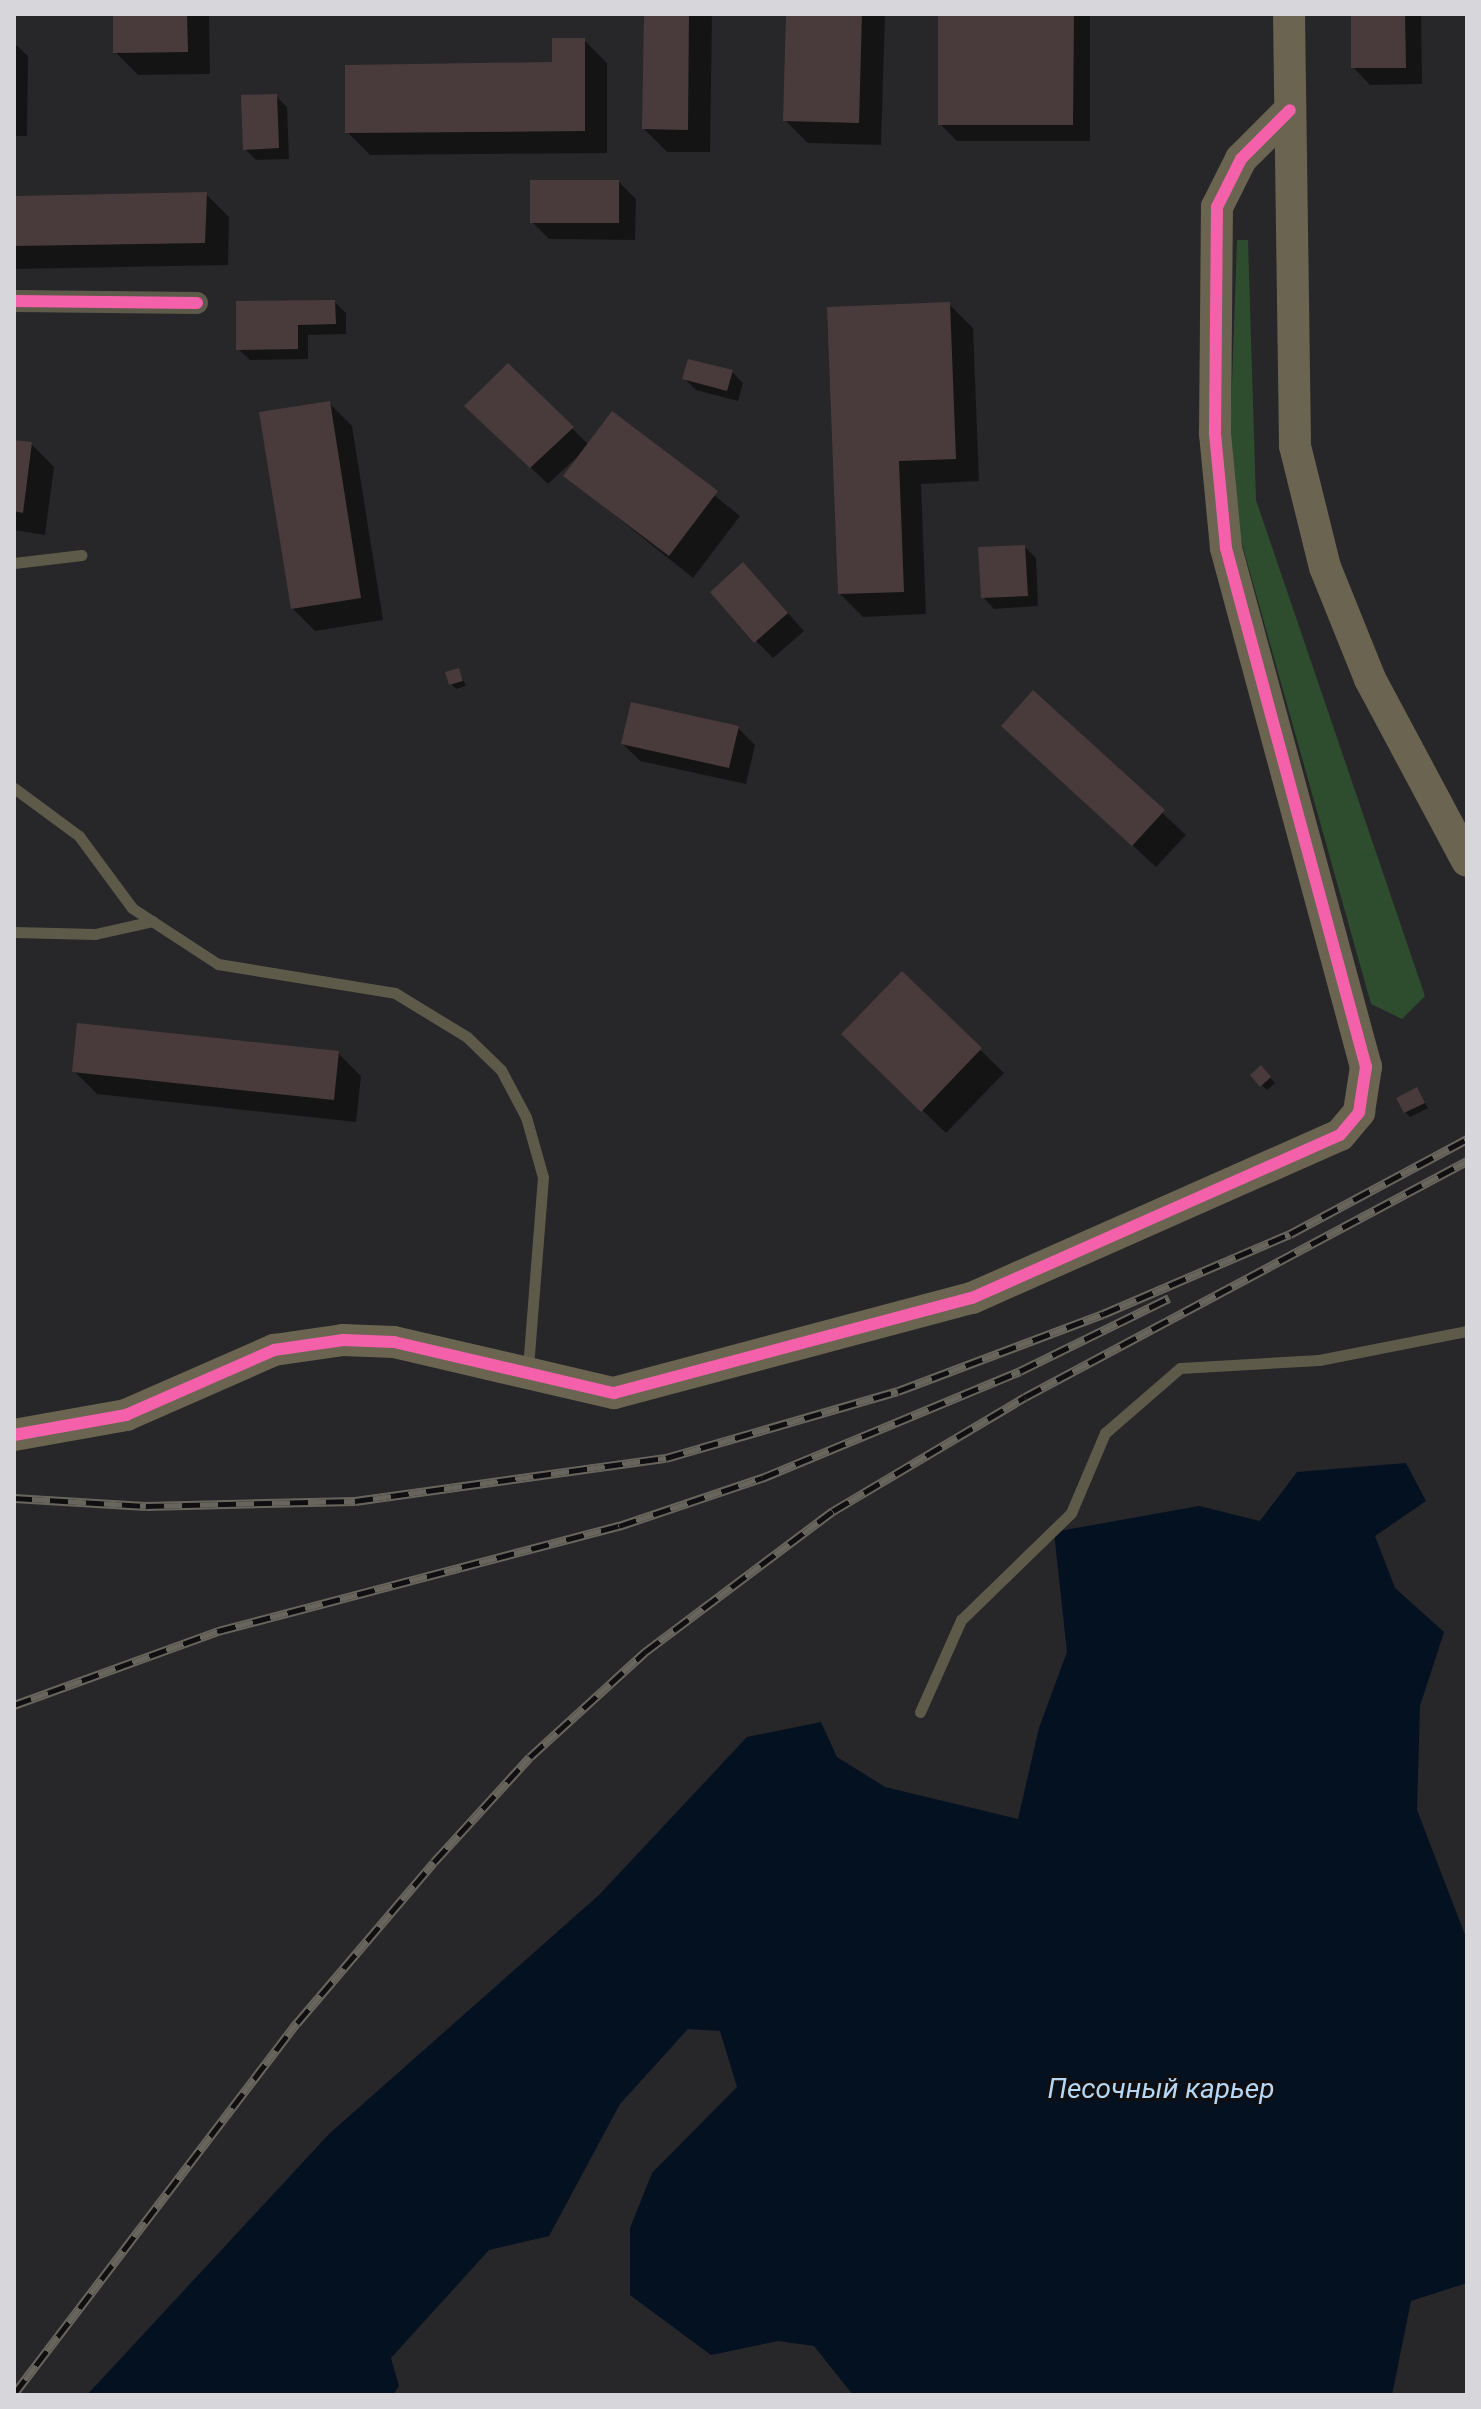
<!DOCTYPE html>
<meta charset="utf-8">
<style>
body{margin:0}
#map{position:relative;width:1481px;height:2409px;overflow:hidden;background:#272629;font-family:Roboto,sans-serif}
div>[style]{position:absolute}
.green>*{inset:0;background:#2e4c2e}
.water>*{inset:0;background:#041120}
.shadow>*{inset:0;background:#0007}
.building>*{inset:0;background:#493b3c}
.lane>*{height:11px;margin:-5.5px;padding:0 5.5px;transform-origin:5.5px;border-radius:5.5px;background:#5e5a4a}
.street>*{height:22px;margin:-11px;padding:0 11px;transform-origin:11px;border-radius:11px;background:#5e5a4a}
.secondary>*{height:32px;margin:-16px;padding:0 16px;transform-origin:16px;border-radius:16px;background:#6a6450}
.rail>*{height:9px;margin-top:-4.5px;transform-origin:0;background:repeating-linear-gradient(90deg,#0f0e11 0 18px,#68655d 0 36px);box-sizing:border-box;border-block:2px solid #68655d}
.cycleway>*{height:12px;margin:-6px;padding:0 6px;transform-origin:6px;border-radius:6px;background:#f560ab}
span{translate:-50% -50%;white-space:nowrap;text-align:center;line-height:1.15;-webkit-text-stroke:6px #0f0e11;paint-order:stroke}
.water-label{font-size:28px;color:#b5d7f4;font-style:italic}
.frame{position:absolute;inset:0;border:16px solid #d7d6da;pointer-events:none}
</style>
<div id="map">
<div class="green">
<i style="clip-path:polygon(1237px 240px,1248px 240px,1256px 500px,1425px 996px,1402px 1019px,1371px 1004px,1237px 526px,1230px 442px)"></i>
</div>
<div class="water">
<i style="clip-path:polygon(1406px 1463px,1426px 1501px,1375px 1536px,1395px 1588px,1444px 1632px,1420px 1706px,1417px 1810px,1467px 1940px,1467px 2283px,1411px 2301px,1392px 2395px,853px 2395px,814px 2346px,778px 2341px,711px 2355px,630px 2295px,630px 2228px,652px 2173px,737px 2087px,720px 2031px,688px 2029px,620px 2104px,549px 2236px,489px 2250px,391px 2358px,399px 2386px,393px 2395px,87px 2395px,329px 2134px,599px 1895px,747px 1737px,821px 1722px,837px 1757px,885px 1787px,1018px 1819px,1039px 1728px,1067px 1652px,1054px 1532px,1199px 1506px,1260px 1521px,1297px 1472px)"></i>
</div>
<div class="shadow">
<i style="clip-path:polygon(115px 14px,209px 14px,210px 74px,138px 75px,115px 52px)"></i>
<i style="clip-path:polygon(646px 14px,712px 14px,710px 152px,667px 152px,644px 129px)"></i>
<i style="clip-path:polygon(788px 14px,885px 14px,881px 145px,808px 143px,785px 120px)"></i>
<i style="clip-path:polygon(940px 14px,1090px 14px,1090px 141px,957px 141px,940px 124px)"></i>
<i style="clip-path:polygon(1353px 14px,1421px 14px,1422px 84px,1370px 85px,1353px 67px)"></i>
<i style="clip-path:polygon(584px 40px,607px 63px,607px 153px,370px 155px,347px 132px,554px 64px)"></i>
<i style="clip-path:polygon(14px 43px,28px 56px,27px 136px,14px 136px)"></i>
<i style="clip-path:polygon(276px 96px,287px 107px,289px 159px,256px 160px,245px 149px)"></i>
<i style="clip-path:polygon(619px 182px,636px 199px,635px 240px,549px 239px,532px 222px)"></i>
<i style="clip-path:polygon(206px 194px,229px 217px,228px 265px,14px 269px,14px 198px)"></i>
<i style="clip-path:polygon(335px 302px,346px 313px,346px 334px,308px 335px,308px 359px,250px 360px,238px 349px)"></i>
<i style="clip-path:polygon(950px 305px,973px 328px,979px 481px,921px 484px,926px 614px,863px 617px,840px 594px)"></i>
<i style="clip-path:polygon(508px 366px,589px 445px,613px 414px,740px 516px,693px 578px,566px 476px,576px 458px,548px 484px,484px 423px)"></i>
<i style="clip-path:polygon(732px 372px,743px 383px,738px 401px,696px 390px,685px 379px)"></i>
<i style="clip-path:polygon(329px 403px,352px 426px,383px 620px,315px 631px,292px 608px)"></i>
<i style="clip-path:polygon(14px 442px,31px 444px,54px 467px,45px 535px,14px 530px)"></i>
<i style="clip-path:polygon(1025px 547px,1036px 558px,1038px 606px,994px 609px,983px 597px)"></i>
<i style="clip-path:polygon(760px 582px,804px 631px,773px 658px,756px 641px)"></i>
<i style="clip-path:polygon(459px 670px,466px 686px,456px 689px,451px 684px)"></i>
<i style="clip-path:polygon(1033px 693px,1186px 835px,1156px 867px,1027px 748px)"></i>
<i style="clip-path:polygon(738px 728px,755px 745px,746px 784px,640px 761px,623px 744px)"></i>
<i style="clip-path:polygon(902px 974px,1004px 1073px,946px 1133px,867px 1057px)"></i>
<i style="clip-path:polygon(338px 1053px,361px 1076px,356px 1122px,97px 1094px,74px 1071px)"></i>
<i style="clip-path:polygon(1261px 1068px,1275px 1083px,1267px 1090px,1252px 1076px)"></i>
<i style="clip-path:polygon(1417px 1090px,1428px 1108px,1410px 1117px,1405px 1112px)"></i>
</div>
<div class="building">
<i style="clip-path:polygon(113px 14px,187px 14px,188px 52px,113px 53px)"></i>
<i style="clip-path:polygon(644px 14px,689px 14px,688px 130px,642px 129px)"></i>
<i style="clip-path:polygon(786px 14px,862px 14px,859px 123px,783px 121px)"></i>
<i style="clip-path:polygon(938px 14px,1074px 14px,1073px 125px,938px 125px)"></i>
<i style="clip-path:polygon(1351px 14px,1405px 14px,1406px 68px,1351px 68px)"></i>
<i style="clip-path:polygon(552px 38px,585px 38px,585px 131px,345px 133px,345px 65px,552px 62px)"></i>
<i style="clip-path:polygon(277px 94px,279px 148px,243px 150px,241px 95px)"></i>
<i style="clip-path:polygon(530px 180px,619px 180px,619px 223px,530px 223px)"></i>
<i style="clip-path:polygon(207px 192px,205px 243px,14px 246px,14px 196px)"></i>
<i style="clip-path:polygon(335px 300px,336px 324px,298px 325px,298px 349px,236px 350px,236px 301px)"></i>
<i style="clip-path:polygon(950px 302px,956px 459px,899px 461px,904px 592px,838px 594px,827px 307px)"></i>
<i style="clip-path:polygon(688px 359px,733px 370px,727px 391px,682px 379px)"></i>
<i style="clip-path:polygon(508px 363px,574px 427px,530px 468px,464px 406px)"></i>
<i style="clip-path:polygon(330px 401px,361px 598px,291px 609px,259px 412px)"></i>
<i style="clip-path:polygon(612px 411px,718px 491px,669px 556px,563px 476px)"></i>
<i style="clip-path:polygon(14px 440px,32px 442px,23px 513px,14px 511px)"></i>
<i style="clip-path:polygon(1025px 545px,1028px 596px,981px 598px,978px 547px)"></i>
<i style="clip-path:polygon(743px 562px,788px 613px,754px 643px,710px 592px)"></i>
<i style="clip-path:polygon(459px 668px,463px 681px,449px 685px,445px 672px)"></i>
<i style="clip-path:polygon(1033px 690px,1165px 810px,1132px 846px,1001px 726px)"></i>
<i style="clip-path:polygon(631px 702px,739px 726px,729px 768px,621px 744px)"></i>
<i style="clip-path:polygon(902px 971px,982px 1048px,921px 1112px,841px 1034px)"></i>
<i style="clip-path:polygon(77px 1023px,339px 1051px,334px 1100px,72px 1072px)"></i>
<i style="clip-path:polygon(1261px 1065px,1271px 1077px,1260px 1087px,1250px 1075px)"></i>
<i style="clip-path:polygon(1417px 1087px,1425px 1103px,1404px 1113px,1396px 1098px)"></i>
</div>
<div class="lane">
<i style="left:14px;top:563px;width:68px;rotate:-6.7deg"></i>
<i style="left:14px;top:788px;width:81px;rotate:36.4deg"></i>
<i style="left:79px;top:836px;width:89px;rotate:53.6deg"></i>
<i style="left:132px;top:908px;width:103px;rotate:33.1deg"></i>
<i style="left:218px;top:964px;width:179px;rotate:9.3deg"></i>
<i style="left:395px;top:993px;width:84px;rotate:31.4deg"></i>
<i style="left:467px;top:1037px;width:47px;rotate:44.1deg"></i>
<i style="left:501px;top:1070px;width:53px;rotate:62deg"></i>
<i style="left:526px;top:1117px;width:62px;rotate:74.2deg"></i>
<i style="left:543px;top:1177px;width:193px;rotate:94.5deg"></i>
<i style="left:14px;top:932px;width:81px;rotate:1.4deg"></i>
<i style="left:95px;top:934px;width:59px;rotate:-12.6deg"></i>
<i style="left:920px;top:1712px;width:101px;rotate:-66deg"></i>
<i style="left:961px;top:1620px;width:153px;rotate:-44.2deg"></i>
<i style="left:1071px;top:1513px;width:87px;rotate:-67deg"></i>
<i style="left:1105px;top:1433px;width:99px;rotate:-40.9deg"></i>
<i style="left:1180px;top:1368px;width:139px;rotate:-3.3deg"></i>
<i style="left:1319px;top:1360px;width:151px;rotate:-11.1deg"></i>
</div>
<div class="street">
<i style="left:14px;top:301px;width:183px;rotate:0.6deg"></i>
</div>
<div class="secondary">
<i style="left:1289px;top:14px;width:432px;rotate:89.2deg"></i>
<i style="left:1295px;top:446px;width:125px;rotate:76.1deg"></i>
<i style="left:1325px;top:567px;width:121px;rotate:68.1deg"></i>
<i style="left:1370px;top:679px;width:206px;rotate:61.9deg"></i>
<i style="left:14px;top:1435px;width:114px;rotate:-10.1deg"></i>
<i style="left:126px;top:1415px;width:162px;rotate:-23.7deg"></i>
<i style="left:274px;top:1350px;width:70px;rotate:-8.2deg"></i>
<i style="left:343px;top:1340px;width:51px;rotate:2.2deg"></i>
<i style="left:394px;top:1342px;width:226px;rotate:13.1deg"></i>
<i style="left:614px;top:1393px;width:370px;rotate:-14.9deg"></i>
<i style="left:972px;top:1298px;width:402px;rotate:-23.9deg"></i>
<i style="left:1340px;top:1135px;width:30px;rotate:-50deg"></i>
<i style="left:1359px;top:1112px;width:46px;rotate:-81.2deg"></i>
<i style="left:1366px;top:1067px;width:538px;rotate:-105.1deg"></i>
<i style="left:1226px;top:548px;width:116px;rotate:-95.5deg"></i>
<i style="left:1215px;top:433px;width:226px;rotate:-89.5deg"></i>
<i style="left:1217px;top:207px;width:54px;rotate:-63.4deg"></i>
<i style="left:1241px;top:159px;width:69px;rotate:-45deg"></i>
</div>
<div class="rail">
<i style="left:14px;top:1498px;width:132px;rotate:3.5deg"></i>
<i style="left:146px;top:1506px;width:209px;rotate:-1.4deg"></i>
<i style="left:355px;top:1501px;width:314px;rotate:-7.9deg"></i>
<i style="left:666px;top:1458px;width:241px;rotate:-16.1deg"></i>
<i style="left:898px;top:1391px;width:219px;rotate:-20.6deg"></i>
<i style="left:1103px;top:1314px;width:203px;rotate:-23.2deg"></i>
<i style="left:1290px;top:1234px;width:201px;rotate:-28.2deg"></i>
<i style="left:14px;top:1705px;width:217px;rotate:-19.9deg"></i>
<i style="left:218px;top:1631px;width:415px;rotate:-14.7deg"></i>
<i style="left:619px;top:1526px;width:151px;rotate:-18.6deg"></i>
<i style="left:762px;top:1478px;width:279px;rotate:-22.5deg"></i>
<i style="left:1020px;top:1371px;width:166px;rotate:-26.1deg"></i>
<i style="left:14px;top:2394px;width:467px;rotate:-52.7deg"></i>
<i style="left:297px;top:2023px;width:211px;rotate:-49.6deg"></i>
<i style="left:434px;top:1862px;width:142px;rotate:-47.6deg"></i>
<i style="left:530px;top:1757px;width:156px;rotate:-42.4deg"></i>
<i style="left:645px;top:1652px;width:235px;rotate:-36.9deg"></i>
<i style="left:833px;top:1511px;width:223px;rotate:-30.7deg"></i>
<i style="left:1025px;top:1397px;width:501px;rotate:-28.1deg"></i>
</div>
<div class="cycleway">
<i style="left:14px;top:301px;width:183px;rotate:0.6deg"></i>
<i style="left:14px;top:1435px;width:114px;rotate:-10.1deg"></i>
<i style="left:126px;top:1415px;width:162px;rotate:-23.7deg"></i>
<i style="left:274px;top:1350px;width:70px;rotate:-8.2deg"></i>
<i style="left:343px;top:1340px;width:51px;rotate:2.2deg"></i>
<i style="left:394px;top:1342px;width:226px;rotate:13.1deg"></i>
<i style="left:614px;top:1393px;width:370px;rotate:-14.9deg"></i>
<i style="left:972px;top:1298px;width:402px;rotate:-23.9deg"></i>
<i style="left:1340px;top:1135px;width:30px;rotate:-50deg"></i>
<i style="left:1359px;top:1112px;width:46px;rotate:-81.2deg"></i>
<i style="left:1366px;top:1067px;width:538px;rotate:-105.1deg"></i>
<i style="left:1226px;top:548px;width:116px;rotate:-95.5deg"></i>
<i style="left:1215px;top:433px;width:226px;rotate:-89.5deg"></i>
<i style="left:1217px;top:207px;width:54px;rotate:-63.4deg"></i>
<i style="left:1241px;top:159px;width:69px;rotate:-45deg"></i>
</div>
<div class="water-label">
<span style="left:1161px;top:2089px">Песочный карьер</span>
</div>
<div class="frame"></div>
</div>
